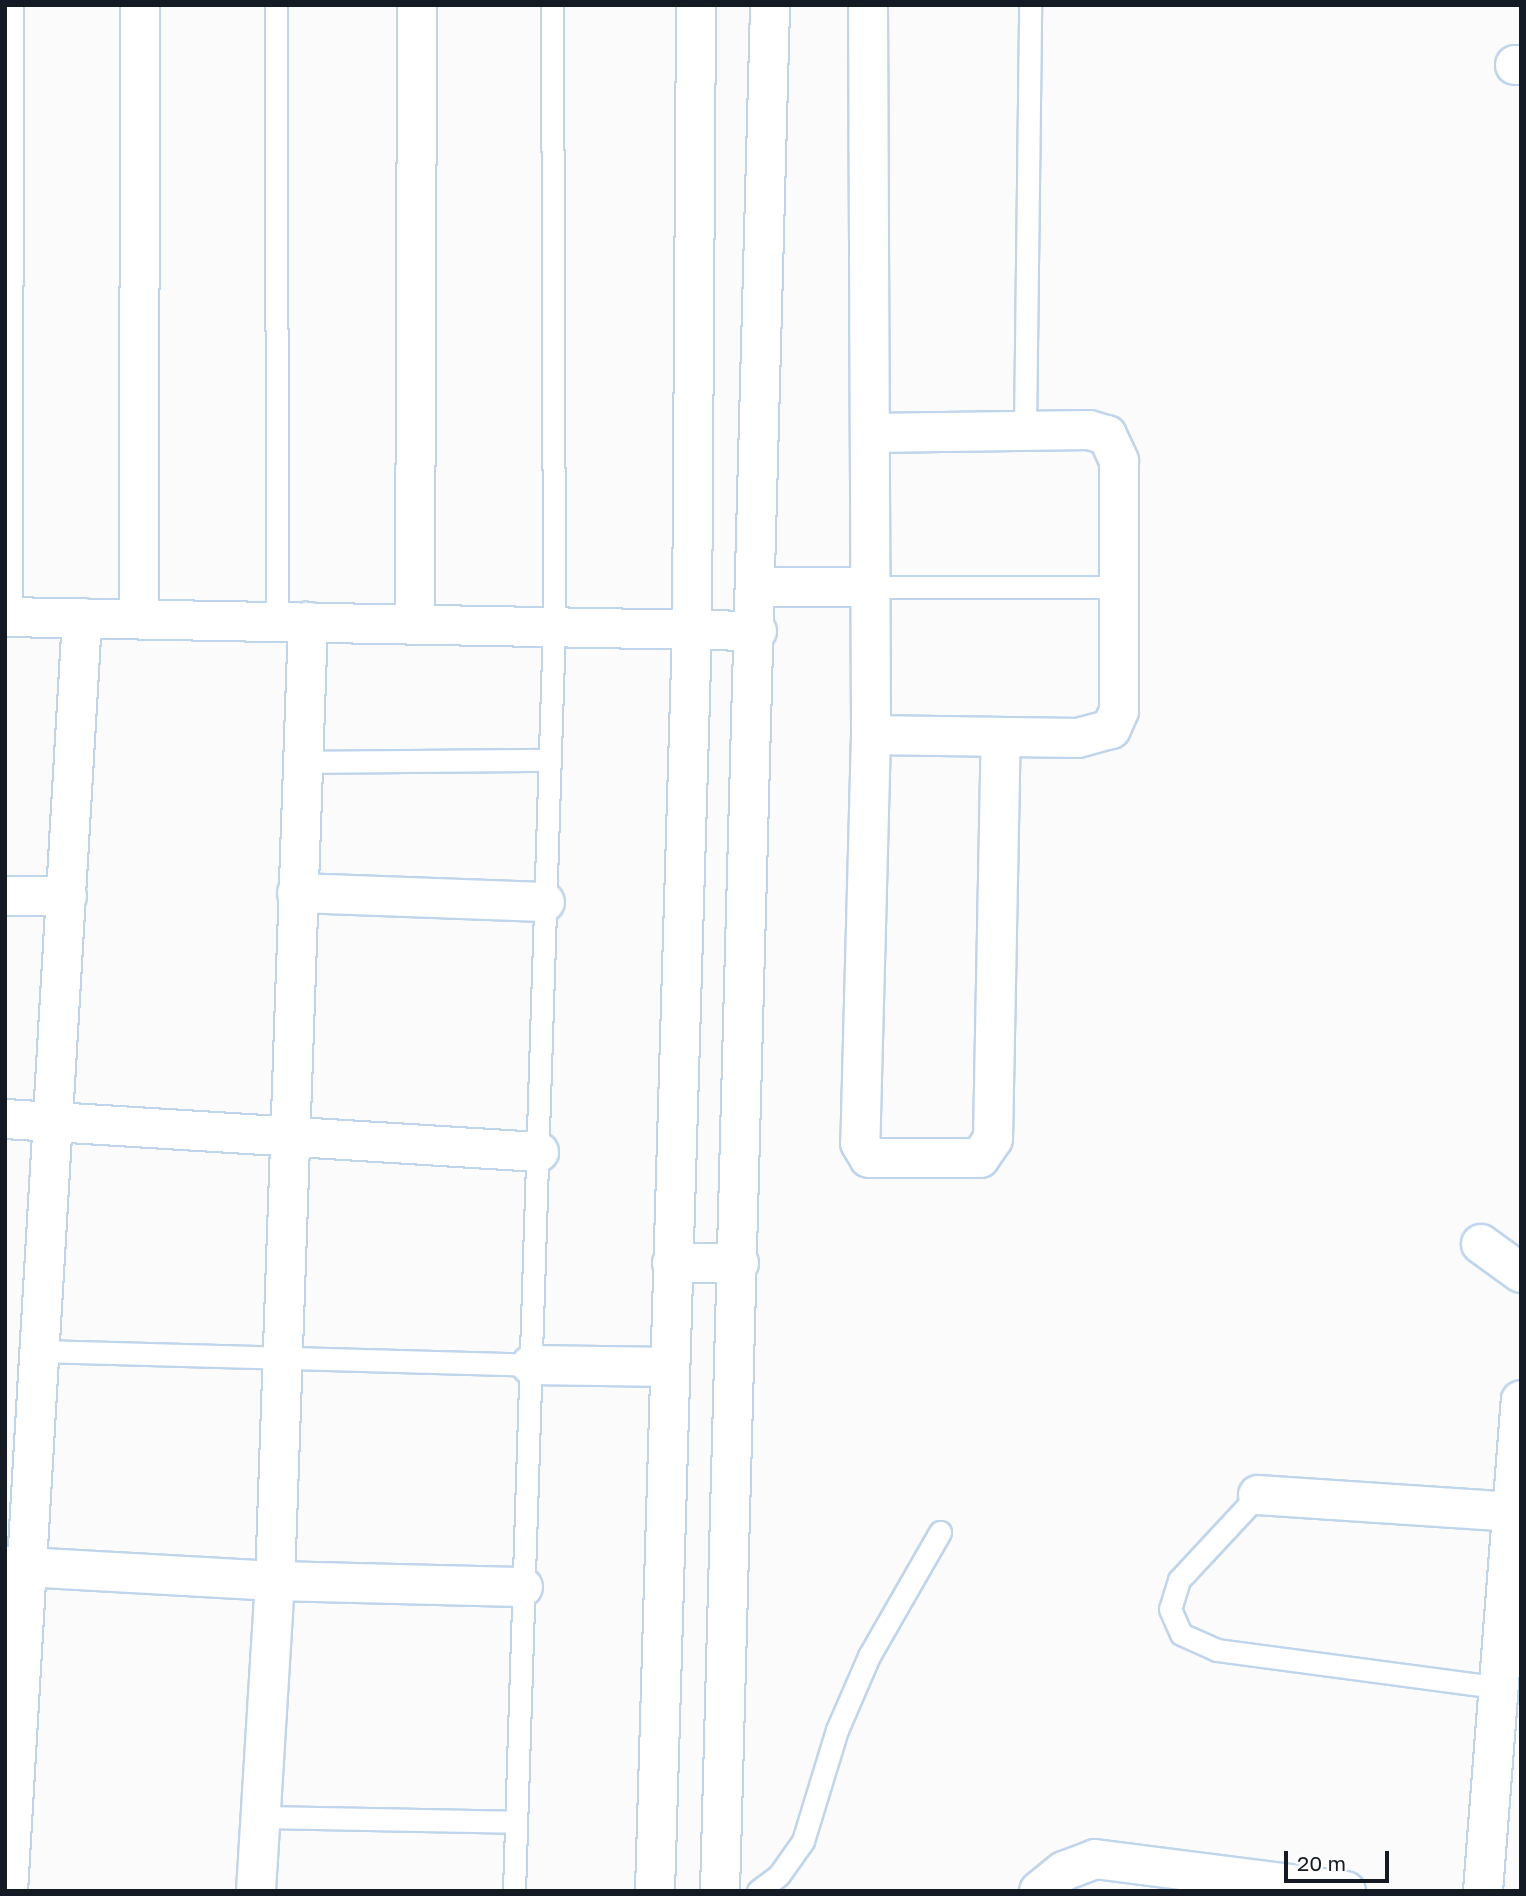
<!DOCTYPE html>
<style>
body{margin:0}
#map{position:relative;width:1526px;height:1896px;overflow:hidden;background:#fbfbfb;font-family:"Golos Text",sans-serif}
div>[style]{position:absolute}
.roads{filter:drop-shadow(2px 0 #bfd5ec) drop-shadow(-2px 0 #bfd5ec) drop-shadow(0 2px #bfd5ec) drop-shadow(0 -2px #bfd5ec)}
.service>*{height:21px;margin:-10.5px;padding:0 10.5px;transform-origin:10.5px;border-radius:10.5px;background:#fff}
.minor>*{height:38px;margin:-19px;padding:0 19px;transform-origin:19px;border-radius:19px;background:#fff}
.tertiary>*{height:38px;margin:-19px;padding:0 19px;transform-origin:19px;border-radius:19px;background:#fff}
span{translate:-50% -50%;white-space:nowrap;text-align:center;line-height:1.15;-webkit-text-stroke:6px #fff;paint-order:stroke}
.frame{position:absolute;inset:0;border:7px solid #141b24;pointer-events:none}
.scale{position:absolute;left:1284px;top:1851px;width:105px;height:32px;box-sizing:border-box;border:4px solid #141b24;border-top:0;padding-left:9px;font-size:21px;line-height:24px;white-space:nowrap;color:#141b24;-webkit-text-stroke:5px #fff;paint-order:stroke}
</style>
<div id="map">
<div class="roads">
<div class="service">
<i style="left:276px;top:5px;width:617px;rotate:89.91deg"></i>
<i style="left:1025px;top:430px;width:425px;rotate:-89.3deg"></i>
<i style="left:867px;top:587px;width:250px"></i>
<i style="left:11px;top:617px;width:612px;rotate:-89.91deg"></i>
<i style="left:301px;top:762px;width:247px;rotate:-0.5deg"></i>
<i style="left:42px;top:1351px;width:489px;rotate:1.6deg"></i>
<i style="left:1258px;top:1495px;width:116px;rotate:132.9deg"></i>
<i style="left:1179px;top:1580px;width:30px;rotate:107deg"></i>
<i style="left:1170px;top:1609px;width:27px;rotate:66deg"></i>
<i style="left:1181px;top:1634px;width:39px;rotate:24deg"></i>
<i style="left:1217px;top:1650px;width:286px;rotate:7.6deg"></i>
<i style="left:261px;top:1817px;width:255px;rotate:1.1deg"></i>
<i style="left:514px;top:1891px;width:1266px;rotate:-88.19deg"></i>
<i style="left:554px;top:626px;width:621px;rotate:-90.18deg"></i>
<i style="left:758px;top:1891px;width:26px;rotate:-37deg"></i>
<i style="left:779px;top:1875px;width:42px;rotate:-54.8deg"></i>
<i style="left:803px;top:1841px;width:116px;rotate:-73deg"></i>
<i style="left:837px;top:1730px;width:81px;rotate:-66.6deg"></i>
<i style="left:869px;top:1656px;width:143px;rotate:-60.2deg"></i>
</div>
<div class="minor">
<i style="left:868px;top:5px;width:730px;rotate:89.76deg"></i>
<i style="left:871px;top:735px;width:408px;rotate:91.5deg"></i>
<i style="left:860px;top:1143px;width:17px;rotate:59deg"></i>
<i style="left:869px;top:1158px;width:111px"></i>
<i style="left:980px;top:1158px;width:23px;rotate:-56deg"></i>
<i style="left:993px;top:1139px;width:402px;rotate:-88.9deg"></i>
<i style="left:1515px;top:65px;width:6px"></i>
<i style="left:870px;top:433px;width:219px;rotate:-0.8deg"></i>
<i style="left:1089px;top:430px;width:19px;rotate:16deg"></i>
<i style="left:1107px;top:435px;width:29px;rotate:65deg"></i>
<i style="left:1119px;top:461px;width:250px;rotate:90deg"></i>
<i style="left:1119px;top:711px;width:20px;rotate:114deg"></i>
<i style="left:1111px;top:729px;width:35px;rotate:165deg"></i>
<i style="left:1077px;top:738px;width:206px;rotate:-179.2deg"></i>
<i style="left:759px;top:587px;width:108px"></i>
<i style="left:5px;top:617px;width:752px;rotate:1.07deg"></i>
<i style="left:139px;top:619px;width:614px;rotate:-89.91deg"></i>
<i style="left:415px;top:623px;width:618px;rotate:-89.81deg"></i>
<i style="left:297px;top:893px;width:248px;rotate:2.1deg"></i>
<i style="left:5px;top:896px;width:62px"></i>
<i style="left:5px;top:1119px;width:535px;rotate:3.54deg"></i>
<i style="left:1481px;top:1244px;width:49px;rotate:35.9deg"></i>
<i style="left:672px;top:1263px;width:67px"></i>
<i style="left:531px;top:1365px;width:139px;rotate:0.8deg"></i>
<i style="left:1258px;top:1495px;width:257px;rotate:3.8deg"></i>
<i style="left:7px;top:1566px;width:268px;rotate:3.2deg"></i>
<i style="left:275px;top:1581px;width:248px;rotate:1.4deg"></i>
<i style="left:8px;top:1891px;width:1275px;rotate:-86.67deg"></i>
<i style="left:256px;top:1891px;width:311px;rotate:-86.5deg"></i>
<i style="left:275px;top:1581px;width:960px;rotate:-88.03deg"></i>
<i style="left:655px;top:1891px;width:1264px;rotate:-88.32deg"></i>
<i style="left:692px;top:628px;width:623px;rotate:-89.63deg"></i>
<i style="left:1039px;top:1891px;width:32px;rotate:-39deg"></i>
<i style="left:1064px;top:1871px;width:33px;rotate:-21deg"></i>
<i style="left:1095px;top:1859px;width:253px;rotate:7.3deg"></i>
<i style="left:1483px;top:1891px;width:492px;rotate:-85.6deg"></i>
</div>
<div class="tertiary">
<i style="left:720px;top:1891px;width:1887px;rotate:-88.48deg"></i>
</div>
</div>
<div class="frame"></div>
<div class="scale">20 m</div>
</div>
